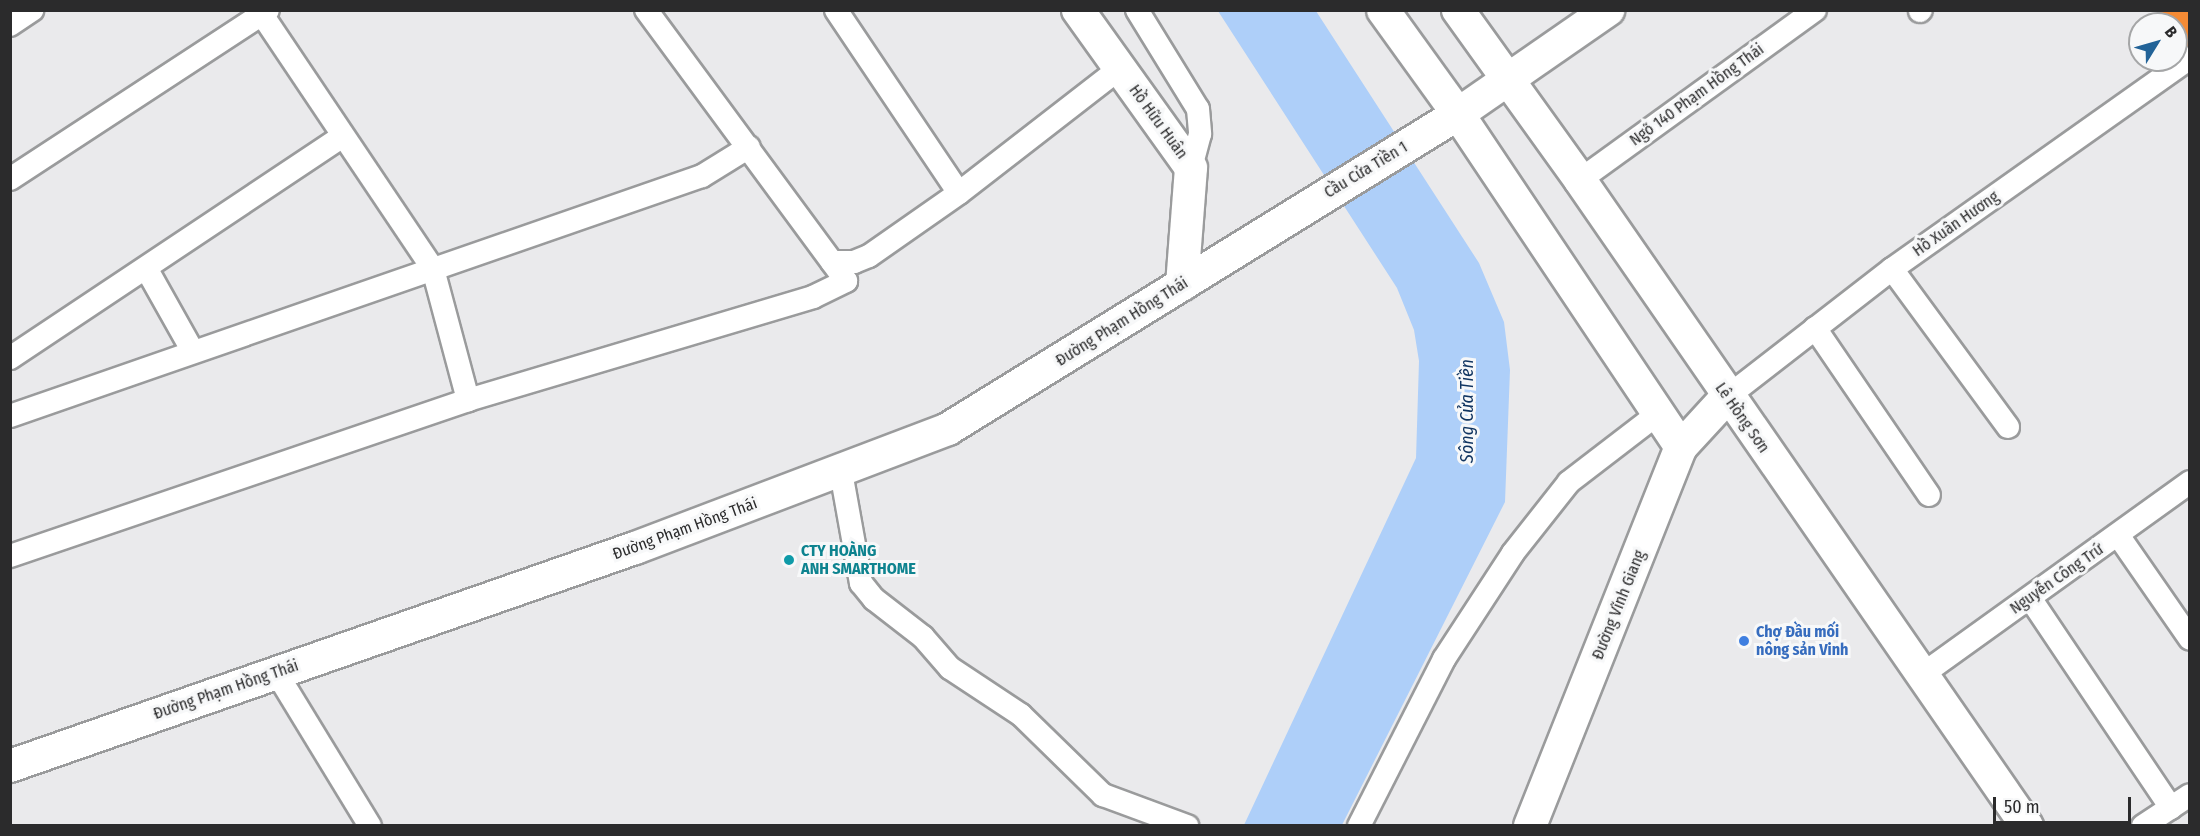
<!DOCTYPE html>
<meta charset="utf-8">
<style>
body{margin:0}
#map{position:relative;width:2200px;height:836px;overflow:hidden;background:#eaeaec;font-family:"Fira Sans Condensed",sans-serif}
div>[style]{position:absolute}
.water>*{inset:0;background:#aecff9}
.roads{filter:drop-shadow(2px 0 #9a9b9c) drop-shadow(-2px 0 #9a9b9c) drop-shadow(0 2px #9a9b9c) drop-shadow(0 -2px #9a9b9c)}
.street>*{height:22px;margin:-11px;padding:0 11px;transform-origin:11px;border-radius:11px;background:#fff}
.secondary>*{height:32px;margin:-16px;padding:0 16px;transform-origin:16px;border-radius:16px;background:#fff}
.highway>*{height:33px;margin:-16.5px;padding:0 16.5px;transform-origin:16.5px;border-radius:16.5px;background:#f58b35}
.dots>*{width:16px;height:16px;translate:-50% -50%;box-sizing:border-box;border:3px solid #f7f8f9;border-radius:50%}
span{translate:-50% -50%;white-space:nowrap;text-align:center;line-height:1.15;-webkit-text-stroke:6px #f7f8f9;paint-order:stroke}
.street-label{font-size:16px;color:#2b2b2c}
.culture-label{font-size:16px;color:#0d838f;font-weight:700}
.left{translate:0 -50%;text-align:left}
.shop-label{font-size:16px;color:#366cbe;font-weight:700}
.water-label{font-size:18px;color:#113561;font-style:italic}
.frame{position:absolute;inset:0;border:12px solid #2b2b2c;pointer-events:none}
.north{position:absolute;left:2128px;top:12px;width:60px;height:60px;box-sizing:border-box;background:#f7f8f9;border:2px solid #a5a6a7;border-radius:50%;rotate:53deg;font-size:16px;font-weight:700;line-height:24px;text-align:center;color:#2b2b2c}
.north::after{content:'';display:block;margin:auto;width:21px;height:27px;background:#226398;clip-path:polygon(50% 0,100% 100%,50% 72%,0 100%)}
.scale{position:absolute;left:1993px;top:797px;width:138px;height:27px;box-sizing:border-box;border:3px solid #2b2b2c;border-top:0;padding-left:8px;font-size:18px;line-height:21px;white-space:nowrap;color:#2b2b2c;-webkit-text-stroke:4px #f7f8f9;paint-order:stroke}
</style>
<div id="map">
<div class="water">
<i style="clip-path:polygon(1218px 11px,1316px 11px,1479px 263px,1504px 322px,1510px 370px,1505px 502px,1342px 825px,1244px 825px,1416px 458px,1419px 361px,1414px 330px,1397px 288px)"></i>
</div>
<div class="roads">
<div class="street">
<i style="left:259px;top:10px;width:312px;rotate:56.1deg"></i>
<i style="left:433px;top:269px;width:136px;rotate:75deg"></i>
<i style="left:468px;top:400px;width:360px;rotate:-16.6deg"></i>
<i style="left:813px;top:297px;width:37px;rotate:-26deg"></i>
<i style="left:846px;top:281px;width:337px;rotate:-126.4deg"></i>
<i style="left:836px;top:10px;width:220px;rotate:56.1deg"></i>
<i style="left:1137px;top:10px;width:116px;rotate:58.4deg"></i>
<i style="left:1198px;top:109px;width:25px;rotate:85deg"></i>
<i style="left:1200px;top:134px;width:35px;rotate:105deg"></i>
<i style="left:1920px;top:11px;width:1px;rotate:-45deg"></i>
<i style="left:10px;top:25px;width:27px;rotate:-34deg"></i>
<i style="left:10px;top:179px;width:308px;rotate:-33.2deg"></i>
<i style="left:1580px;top:180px;width:290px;rotate:-35.9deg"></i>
<i style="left:832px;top:262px;width:22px"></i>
<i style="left:854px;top:262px;width:16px;rotate:-22deg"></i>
<i style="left:869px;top:256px;width:110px;rotate:-35deg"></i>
<i style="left:959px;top:193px;width:202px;rotate:-37.8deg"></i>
<i style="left:146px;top:268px;width:94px;rotate:60.7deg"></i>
<i style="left:1892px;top:269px;width:196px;rotate:53.7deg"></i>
<i style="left:1815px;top:328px;width:202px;rotate:55.7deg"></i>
<i style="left:10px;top:358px;width:399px;rotate:-33.7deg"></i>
<i style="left:1727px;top:397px;width:209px;rotate:-37.8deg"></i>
<i style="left:1892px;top:269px;width:365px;rotate:-35.3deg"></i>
<i style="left:10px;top:416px;width:732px;rotate:-19.13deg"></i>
<i style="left:702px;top:176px;width:55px;rotate:-31.7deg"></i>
<i style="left:841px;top:472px;width:113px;rotate:79.8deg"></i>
<i style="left:861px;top:583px;width:21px;rotate:51deg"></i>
<i style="left:874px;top:599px;width:62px;rotate:37.8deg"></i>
<i style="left:923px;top:637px;width:41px;rotate:48.9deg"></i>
<i style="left:950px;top:668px;width:85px;rotate:33.5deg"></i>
<i style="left:1021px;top:715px;width:115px;rotate:44.3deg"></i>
<i style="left:1103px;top:795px;width:90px;rotate:20.3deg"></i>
<i style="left:2118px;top:535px;width:126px;rotate:55.3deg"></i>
<i style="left:10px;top:556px;width:484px;rotate:-18.8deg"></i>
<i style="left:2030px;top:598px;width:253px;rotate:56.1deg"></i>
<i style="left:276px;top:672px;width:180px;rotate:58.6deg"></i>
<i style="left:1923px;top:674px;width:329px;rotate:-35.7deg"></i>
<i style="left:1359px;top:826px;width:187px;rotate:-63deg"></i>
<i style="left:1444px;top:659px;width:126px;rotate:-56.9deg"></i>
<i style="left:1513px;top:553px;width:90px;rotate:-51.7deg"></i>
<i style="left:1569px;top:482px;width:113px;rotate:-37.5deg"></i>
<i style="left:2143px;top:826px;width:56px;rotate:-33.4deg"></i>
</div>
<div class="secondary">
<i style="left:1078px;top:10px;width:194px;rotate:54.4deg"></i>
<i style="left:1191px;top:168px;width:117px;rotate:94.4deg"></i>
<i style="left:1383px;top:10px;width:128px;rotate:54.2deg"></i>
<i style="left:1458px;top:114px;width:401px;rotate:56.2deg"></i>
<i style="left:1458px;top:10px;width:209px;rotate:54.3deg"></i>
<i style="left:1580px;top:180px;width:786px;rotate:55.32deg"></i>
<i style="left:10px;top:766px;width:662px;rotate:-19.23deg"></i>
<i style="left:635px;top:548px;width:335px;rotate:-20.8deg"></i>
<i style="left:948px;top:429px;width:599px;rotate:-31.7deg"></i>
<i style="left:1458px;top:114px;width:183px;rotate:-34.7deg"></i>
<i style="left:1530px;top:826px;width:408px;rotate:-68.3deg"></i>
<i style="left:1681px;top:447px;width:68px;rotate:-47.4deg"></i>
</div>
<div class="highway">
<i style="left:2176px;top:10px;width:24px;rotate:54deg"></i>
</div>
</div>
<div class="dots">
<i style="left:789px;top:560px;background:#0f9aa8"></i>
<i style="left:1744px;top:641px;background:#3f7fe0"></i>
</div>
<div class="street-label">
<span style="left:1697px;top:95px;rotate:-36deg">Ngõ 140 Phạm Hồng Thái</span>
<span style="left:1158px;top:122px;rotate:54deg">Hồ Hữu Huân</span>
<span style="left:1366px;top:170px;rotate:-31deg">Cầu Cửa Tiền 1</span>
<span style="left:1956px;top:224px;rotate:-35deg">Hồ Xuân Hương</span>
<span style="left:1122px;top:322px;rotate:-32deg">Đường Phạm Hồng Thái</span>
<span style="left:1742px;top:418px;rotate:55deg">Lê Hồng Sơn</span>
<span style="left:685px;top:529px;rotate:-20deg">Đường Phạm Hồng Thái</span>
<span style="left:2057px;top:579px;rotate:-35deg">Nguyễn Công Trứ</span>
<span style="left:1619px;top:605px;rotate:-68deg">Đường Vĩnh Giang</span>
<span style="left:226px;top:690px;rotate:-19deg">Đường Phạm Hồng Thái</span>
</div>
<div class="culture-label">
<span class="left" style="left:801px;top:560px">CTY HOÀNG<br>ANH SMARTHOME</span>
</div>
<div class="shop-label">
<span class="left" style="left:1756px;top:641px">Chợ Đầu mối<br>nông sản Vinh</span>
</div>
<div class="water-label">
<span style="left:1467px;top:411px;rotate:-90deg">Sông Cửa Tiền</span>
</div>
<div class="frame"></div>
<div class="north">B</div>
<div class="scale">50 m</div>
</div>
